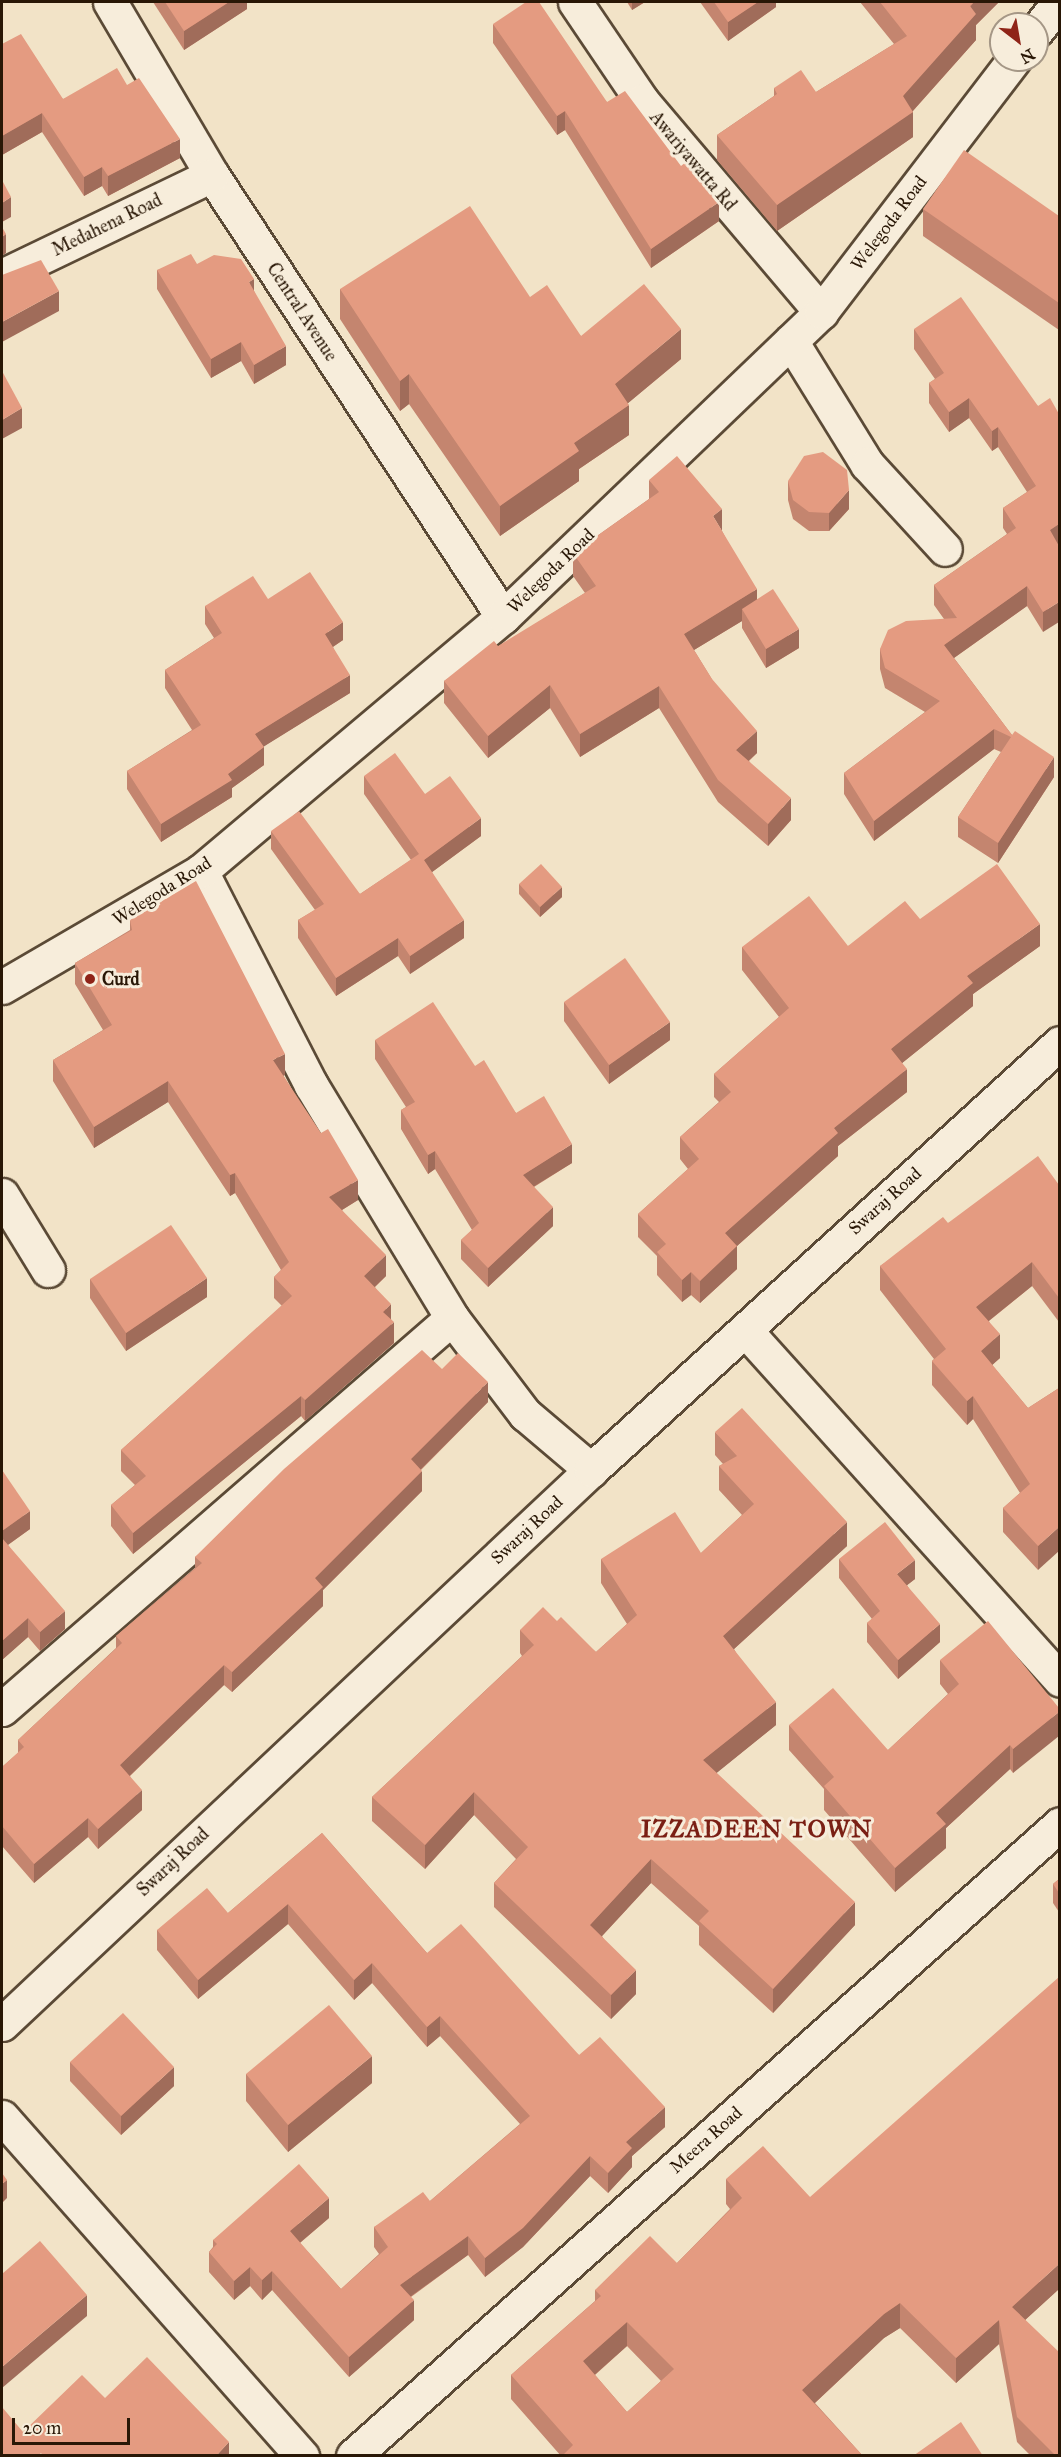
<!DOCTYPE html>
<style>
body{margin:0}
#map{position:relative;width:1061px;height:2457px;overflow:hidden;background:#f2e3c7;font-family:"IM FELL Great Primer",serif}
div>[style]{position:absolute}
.roads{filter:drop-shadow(2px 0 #5b4a36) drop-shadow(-2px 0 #5b4a36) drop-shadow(0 2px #5b4a36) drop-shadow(0 -2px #5b4a36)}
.minor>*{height:33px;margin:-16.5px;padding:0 16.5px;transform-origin:16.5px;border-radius:16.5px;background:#f7eddb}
.wall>*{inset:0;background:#c4856f}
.shaded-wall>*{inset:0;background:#a06c5a}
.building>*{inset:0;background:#e49b81}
.dots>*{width:16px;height:16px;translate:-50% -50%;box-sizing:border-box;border:3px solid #f7eddb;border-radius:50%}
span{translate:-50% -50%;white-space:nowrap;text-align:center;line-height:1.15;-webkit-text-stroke:6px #f7eddb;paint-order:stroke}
.street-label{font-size:18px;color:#291706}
.poi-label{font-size:18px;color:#291706;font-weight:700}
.left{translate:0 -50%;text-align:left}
.district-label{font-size:24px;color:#7a1f14;font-weight:700;letter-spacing:1.5px}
.frame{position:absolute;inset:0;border:3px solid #291706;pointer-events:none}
.north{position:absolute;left:989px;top:12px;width:60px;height:60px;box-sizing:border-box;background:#f7eddb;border:2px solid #a59786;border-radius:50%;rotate:149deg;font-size:16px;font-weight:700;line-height:24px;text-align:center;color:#291706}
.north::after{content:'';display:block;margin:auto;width:21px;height:27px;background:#8f2418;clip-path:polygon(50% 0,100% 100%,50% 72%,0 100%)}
.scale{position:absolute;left:12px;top:2418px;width:118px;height:27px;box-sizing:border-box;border:3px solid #291706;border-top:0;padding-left:8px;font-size:18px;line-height:21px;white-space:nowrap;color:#291706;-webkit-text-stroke:4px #f7eddb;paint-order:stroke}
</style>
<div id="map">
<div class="roads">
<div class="minor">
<i style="left:110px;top:2px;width:201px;rotate:59.5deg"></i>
<i style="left:212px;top:175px;width:529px;rotate:56.64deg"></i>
<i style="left:575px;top:2px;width:120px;rotate:55.9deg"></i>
<i style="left:642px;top:101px;width:277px;rotate:49.7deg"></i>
<i style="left:1037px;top:30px;width:36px;rotate:-52deg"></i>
<i style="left:2px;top:276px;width:233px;rotate:-25.7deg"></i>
<i style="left:791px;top:341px;width:145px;rotate:58.3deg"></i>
<i style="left:867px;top:464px;width:115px;rotate:47.5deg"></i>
<i style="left:201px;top:871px;width:241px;rotate:62.8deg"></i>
<i style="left:311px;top:1085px;width:272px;rotate:58.8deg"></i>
<i style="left:452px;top:1318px;width:121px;rotate:52.8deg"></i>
<i style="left:525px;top:1414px;width:87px;rotate:40.3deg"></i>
<i style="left:2px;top:987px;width:230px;rotate:-30.2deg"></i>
<i style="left:201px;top:871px;width:395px;rotate:-40.1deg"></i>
<i style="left:503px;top:617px;width:441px;rotate:-43.8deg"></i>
<i style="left:821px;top:312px;width:317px;rotate:-52.6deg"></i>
<i style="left:2px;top:1195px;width:88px;rotate:58.5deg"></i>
<i style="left:746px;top:1331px;width:469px;rotate:48deg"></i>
<i style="left:2px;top:1709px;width:596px;rotate:-40.99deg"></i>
<i style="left:2px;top:2024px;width:809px;rotate:-43.25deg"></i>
<i style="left:591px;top:1470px;width:634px;rotate:-42.32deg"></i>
<i style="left:2px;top:2117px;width:453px;rotate:48.5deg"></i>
<i style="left:353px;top:2456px;width:948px;rotate:-41.79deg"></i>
</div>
</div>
<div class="wall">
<i style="clip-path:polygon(153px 2px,247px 2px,247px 9px,184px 50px)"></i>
<i style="clip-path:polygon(627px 2px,645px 2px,632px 10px)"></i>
<i style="clip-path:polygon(700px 2px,776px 2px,776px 7px,728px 41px)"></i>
<i style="clip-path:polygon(860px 2px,999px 2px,976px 25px,976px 40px,913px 111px,913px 137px,777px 231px,717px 160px,717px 135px,774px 96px,774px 88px,816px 92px,894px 44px)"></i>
<i style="clip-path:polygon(493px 24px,607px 102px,719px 221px,651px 268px,565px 130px,557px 135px,493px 43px)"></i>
<i style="clip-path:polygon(2px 44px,63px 99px,127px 85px,180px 158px,108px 196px,102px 186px,84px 196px,42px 132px,2px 155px)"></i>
<i style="clip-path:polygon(923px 209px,1059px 216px,1059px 330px,923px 236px)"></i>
<i style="clip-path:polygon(197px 264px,254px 291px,286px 365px,254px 384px,241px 361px,211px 378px,157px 289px,157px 270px)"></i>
<i style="clip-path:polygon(340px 289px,530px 297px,581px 336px,681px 359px,628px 403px,629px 435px,579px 469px,579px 481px,500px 536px,409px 404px,400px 411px,340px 319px)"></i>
<i style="clip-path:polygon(914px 329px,1038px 406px,1059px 414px,1059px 545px,1043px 632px,1027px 606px,954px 658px,1012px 735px,1054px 777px,998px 863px,958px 837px,958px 817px,1001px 752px,994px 749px,874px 841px,844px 794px,844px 773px,925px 712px,885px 688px,880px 669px,880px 649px,944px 619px,934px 605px,934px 585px,1007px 534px,1003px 528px,1003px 508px,1027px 492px,998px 447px,992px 451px,969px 418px,949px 432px,929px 403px,929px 383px,935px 379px,914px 349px)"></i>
<i style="clip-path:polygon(649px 480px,722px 531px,757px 599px,799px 648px,766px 668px,742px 628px,742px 621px,694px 650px,757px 753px,749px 761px,791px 820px,768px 846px,718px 802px,659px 708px,580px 757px,550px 708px,488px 758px,444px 703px,444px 681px,585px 593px,573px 576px,573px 553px,649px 499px)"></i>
<i style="clip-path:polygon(788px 481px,849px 509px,829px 531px,809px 531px,793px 519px,788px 500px)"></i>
<i style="clip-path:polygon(268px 599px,343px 640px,333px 647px,350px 693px,264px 746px,264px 765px,232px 788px,232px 797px,161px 842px,127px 789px,127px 771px,192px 730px,165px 688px,165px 670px,214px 638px,205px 624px,205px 606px)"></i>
<i style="clip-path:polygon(364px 776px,425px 794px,481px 836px,432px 872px,464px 938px,410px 974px,398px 956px,336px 996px,298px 938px,298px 920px,315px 910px,271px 849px,271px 831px,360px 894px,411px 860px,364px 794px)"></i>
<i style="clip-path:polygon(519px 884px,562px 897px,540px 917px,519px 894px)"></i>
<i style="clip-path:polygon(920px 919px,1040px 946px,973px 994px,973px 1006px,902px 1063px,907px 1092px,838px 1146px,838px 1156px,737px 1246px,737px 1269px,700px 1303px,691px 1295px,682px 1302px,657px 1275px,657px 1256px,638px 1237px,638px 1214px,688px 1169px,680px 1159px,680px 1137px,719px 1102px,714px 1097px,714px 1074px,779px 1017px,742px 970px,742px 947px,848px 946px)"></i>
<i style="clip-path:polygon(130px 920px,285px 1075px,283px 1075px,358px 1200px,342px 1210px,386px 1276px,375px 1287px,391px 1319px,394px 1343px,305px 1421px,301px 1416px,133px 1554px,111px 1526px,111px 1505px,135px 1485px,121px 1471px,121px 1450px,282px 1306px,274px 1298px,274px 1277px,281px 1270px,235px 1193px,230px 1196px,168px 1102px,94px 1148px,53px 1081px,53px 1060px,103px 1030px,75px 984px,75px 963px,130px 930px)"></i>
<i style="clip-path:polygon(564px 1002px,670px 1040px,609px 1084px,564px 1021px)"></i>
<i style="clip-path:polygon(375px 1040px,475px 1066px,516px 1113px,572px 1163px,534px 1187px,553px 1226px,488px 1287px,461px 1259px,461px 1240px,472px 1230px,435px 1169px,428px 1174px,401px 1129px,401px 1110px,406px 1107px,375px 1059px)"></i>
<i style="clip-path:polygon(1059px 1185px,1059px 1322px,1032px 1286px,989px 1321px,1000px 1358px,992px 1365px,1028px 1408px,1059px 1388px,1038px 1570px,1003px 1532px,1003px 1508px,1020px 1493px,973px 1419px,967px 1425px,932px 1385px,932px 1361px,934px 1359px,880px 1290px,880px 1266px,948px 1223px)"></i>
<i style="clip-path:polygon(90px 1279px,207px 1297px,126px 1351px,90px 1298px)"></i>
<i style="clip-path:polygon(442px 1369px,488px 1402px,421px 1470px,422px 1491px,323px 1590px,323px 1606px,232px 1692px,224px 1685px,130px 1776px,142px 1810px,98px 1849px,88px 1837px,34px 1883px,2px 1846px,2px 1767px,18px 1753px,18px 1740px,116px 1648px,116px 1636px,195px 1568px,195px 1557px)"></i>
<i style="clip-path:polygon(715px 1432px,847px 1546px,734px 1649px,776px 1725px,716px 1773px,855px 1925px,773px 2013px,699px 1945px,699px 1926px,651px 1883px,602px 1936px,636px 1994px,611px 2019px,494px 1907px,494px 1883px,516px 1859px,474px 1815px,425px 1869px,372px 1821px,372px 1797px,522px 1656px,520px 1653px,520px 1630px,557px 1621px,596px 1652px,627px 1624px,601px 1583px,601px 1559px,701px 1553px,742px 1515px,719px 1490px,719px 1466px,723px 1464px,715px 1455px)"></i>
<i style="clip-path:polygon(2px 1470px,30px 1529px,8px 1545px,65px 1629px,40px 1651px,28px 1637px,2px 1660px)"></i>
<i style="clip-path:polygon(839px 1559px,915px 1579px,907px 1585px,940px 1642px,898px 1679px,867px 1642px,867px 1623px,872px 1619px,839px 1578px)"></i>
<i style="clip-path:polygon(940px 1660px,1059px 1708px,1013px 1773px,1010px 1769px,946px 1828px,946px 1848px,895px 1892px,824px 1810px,824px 1789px,789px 1750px,789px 1725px,888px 1750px,948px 1694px,940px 1684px)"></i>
<i style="clip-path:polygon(322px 1833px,427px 1953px,579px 2055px,665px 2127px,632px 2156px,632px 2167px,608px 2193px,590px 2176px,523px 2247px,485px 2277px,468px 2255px,411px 2297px,414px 2320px,349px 2377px,272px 2290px,262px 2300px,250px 2286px,234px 2300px,209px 2272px,209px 2252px,213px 2247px,213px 2240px,329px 2218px,300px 2243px,341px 2289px,379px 2254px,374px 2247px,374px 2227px,430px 2201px,520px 2124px,440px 2036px,427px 2047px,372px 1983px,354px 2000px,288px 1924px,198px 1999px,157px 1950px,157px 1930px,228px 1913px)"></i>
<i style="clip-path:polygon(1059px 1879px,1059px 1912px,1053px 1903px,1053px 1884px)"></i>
<i style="clip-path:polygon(70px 2062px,174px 2086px,121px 2135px,70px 2081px)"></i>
<i style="clip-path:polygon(246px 2074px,372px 2083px,288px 2152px,246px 2101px)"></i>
<i style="clip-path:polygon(evenodd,726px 2179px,810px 2197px,1059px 2289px,1025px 2320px,1059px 2456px,1031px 2456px,1017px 2442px,999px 2344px,956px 2383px,900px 2328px,884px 2338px,815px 2403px,863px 2456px,561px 2456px,511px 2399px,511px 2375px,595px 2301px,595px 2290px,677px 2263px,730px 2209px,726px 2204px,726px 2179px,627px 2346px,661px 2381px,627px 2412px,595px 2375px,627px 2346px)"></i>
</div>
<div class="shaded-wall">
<i style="clip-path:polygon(229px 2px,247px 2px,247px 9px,184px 50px,184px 31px)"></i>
<i style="clip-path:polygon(632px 2px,645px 2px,632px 10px)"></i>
<i style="clip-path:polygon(758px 2px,776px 2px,776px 7px,728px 41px,728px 22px)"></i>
<i style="clip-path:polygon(974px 2px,999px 2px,976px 25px,976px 40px,910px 114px,913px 112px,913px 137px,777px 231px,777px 205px,903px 96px)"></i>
<i style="clip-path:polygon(565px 111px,565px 130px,557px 135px,557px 116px)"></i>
<i style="clip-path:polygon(42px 113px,42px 132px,2px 155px,2px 136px)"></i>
<i style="clip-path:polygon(180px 139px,180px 158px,108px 196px,108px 176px)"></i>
<i style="clip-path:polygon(102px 167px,102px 186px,84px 196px,84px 177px)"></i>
<i style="clip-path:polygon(11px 197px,11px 217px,2px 222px,2px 203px)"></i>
<i style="clip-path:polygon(719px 202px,719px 221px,651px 268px,651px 249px)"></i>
<i style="clip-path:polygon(6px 234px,6px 253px,2px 256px,2px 237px)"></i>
<i style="clip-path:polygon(254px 279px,254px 298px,249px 282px)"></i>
<i style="clip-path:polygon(59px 291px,59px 311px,2px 342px,2px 322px)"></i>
<i style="clip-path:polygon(681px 329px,681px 359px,615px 414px,615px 384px)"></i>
<i style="clip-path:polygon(241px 342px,241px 361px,211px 378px,211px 359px)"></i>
<i style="clip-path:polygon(286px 346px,286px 365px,254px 384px,254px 365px)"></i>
<i style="clip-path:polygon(409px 374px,409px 404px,400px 411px,400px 381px)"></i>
<i style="clip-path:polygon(969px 398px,969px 418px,949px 432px,949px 412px)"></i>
<i style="clip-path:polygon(629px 405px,629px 435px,579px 469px,579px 481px,500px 536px,500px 506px,574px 443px)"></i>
<i style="clip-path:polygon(22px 408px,22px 428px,2px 439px,2px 420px)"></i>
<i style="clip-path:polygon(998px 427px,998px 447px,992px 451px,992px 431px)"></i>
<i style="clip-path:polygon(849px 490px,849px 509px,829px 531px,829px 513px)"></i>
<i style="clip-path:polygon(722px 509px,722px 531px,713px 516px)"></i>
<i style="clip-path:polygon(1059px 524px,1059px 544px,1050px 550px,1050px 530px)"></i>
<i style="clip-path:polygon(1027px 586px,1027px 606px,944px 665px,944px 645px)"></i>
<i style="clip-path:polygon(757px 589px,757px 612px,742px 609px,742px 621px,684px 656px,684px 634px)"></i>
<i style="clip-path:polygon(1059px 602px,1059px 622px,1043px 632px,1043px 612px)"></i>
<i style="clip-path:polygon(343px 622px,343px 640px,325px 652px,325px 634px)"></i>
<i style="clip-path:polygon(799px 629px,799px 648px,766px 668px,766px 649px)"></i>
<i style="clip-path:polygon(350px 675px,350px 693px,255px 752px,255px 734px)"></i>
<i style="clip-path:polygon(550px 685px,550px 708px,488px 758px,488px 736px)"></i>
<i style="clip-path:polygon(659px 686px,659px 708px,580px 757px,580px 734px)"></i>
<i style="clip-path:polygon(994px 729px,994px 749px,874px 841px,874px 821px)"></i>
<i style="clip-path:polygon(757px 731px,757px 753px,736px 772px,736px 750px)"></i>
<i style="clip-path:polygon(264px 747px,264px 765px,232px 788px,232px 797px,161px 842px,161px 824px)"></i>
<i style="clip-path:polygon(1054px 757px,1054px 777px,998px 863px,998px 843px)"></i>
<i style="clip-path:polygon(791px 798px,791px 820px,768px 846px,768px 824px)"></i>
<i style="clip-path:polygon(481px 818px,481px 836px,424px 878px,424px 860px)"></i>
<i style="clip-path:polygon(562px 887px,562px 897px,540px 917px,540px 907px)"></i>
<i style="clip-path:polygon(464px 920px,464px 938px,410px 974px,410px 956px)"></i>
<i style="clip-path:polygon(1040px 924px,1040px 946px,973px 994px,973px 1006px,891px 1072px,891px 1049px,967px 976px)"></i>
<i style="clip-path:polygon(398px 938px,398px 956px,336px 996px,336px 978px)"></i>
<i style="clip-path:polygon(670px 1022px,670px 1040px,609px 1084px,609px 1065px)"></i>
<i style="clip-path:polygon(285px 1054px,285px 1075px,273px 1081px,273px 1060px)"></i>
<i style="clip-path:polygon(907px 1069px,907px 1092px,838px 1146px,838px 1156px,737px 1246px,737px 1269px,700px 1303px,700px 1281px,725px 1233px,834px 1128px)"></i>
<i style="clip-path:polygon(168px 1081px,168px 1102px,94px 1148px,94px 1127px)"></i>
<i style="clip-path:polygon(572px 1144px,572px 1163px,523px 1193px,523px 1175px)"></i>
<i style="clip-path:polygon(435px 1151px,435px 1169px,428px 1174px,428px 1155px)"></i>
<i style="clip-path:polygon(235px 1173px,235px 1193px,230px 1196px,230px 1175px)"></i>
<i style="clip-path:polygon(358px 1180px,358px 1200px,329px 1218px,329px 1197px)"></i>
<i style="clip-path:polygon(553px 1207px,553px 1226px,488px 1287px,488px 1268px)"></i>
<i style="clip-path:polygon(386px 1255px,386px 1276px,364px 1297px,364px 1276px)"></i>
<i style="clip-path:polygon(1032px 1262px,1032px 1286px,976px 1331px,976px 1307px)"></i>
<i style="clip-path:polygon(691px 1272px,691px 1295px,682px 1302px,682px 1280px)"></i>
<i style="clip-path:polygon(207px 1278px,207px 1297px,126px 1351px,126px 1333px)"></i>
<i style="clip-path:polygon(391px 1304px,391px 1325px,394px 1322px,394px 1343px,305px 1421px,305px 1400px,383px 1312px)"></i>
<i style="clip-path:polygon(1000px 1334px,1000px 1358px,981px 1375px,981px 1351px)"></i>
<i style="clip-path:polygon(488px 1382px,488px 1402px,411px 1479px,411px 1459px)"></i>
<i style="clip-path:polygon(301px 1396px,301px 1416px,133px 1554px,133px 1533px)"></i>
<i style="clip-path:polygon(973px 1396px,973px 1419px,967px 1425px,967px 1401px)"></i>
<i style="clip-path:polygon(422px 1471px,422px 1491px,323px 1590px,323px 1606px,232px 1692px,232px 1672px,315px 1578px)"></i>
<i style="clip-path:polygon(30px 1511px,30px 1529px,2px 1549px,2px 1531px)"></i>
<i style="clip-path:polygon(847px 1522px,847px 1546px,723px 1659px,723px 1636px)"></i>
<i style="clip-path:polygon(1059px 1527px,1059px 1551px,1038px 1570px,1038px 1546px)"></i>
<i style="clip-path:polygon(915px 1560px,915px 1579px,897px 1593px,897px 1574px)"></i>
<i style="clip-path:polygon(65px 1611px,65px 1629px,40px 1651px,40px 1632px)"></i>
<i style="clip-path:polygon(28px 1618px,28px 1637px,2px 1660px,2px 1641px)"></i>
<i style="clip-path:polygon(940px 1624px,940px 1642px,898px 1679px,898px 1660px)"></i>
<i style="clip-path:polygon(224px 1665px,224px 1685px,120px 1785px,120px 1765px)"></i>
<i style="clip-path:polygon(776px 1702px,776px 1725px,703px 1784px,703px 1760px)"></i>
<i style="clip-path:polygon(1059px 1712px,1059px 1736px,1013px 1773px,1013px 1749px)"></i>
<i style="clip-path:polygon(1010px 1745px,1010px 1769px,946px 1828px,946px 1848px,895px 1892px,895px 1868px,936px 1813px)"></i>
<i style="clip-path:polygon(142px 1790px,142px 1810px,98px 1849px,98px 1829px)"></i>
<i style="clip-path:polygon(474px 1792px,474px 1815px,425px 1869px,425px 1845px)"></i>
<i style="clip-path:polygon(88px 1818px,88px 1837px,34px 1883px,34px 1864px)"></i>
<i style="clip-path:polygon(651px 1859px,651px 1883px,590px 1949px,590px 1925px)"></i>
<i style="clip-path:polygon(855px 1902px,855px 1925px,773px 2013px,773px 1989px)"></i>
<i style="clip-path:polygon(288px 1904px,288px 1924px,198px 1999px,198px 1980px)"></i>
<i style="clip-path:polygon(372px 1963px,372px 1983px,354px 2000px,354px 1980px)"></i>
<i style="clip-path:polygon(636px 1970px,636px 1994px,611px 2019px,611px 1995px)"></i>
<i style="clip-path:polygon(440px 2016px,440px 2036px,427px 2047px,427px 2027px)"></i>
<i style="clip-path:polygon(372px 2056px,372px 2083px,288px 2152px,288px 2125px)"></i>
<i style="clip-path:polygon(174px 2067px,174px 2086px,121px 2135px,121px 2116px)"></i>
<i style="clip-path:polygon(665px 2107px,665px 2127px,632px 2156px,632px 2167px,608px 2193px,608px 2173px,626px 2142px)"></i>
<i style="clip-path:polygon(590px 2156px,590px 2176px,523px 2247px,485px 2277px,485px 2258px)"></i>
<i style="clip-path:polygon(7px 2180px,7px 2198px,2px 2203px,2px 2184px)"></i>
<i style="clip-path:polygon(329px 2198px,329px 2218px,290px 2251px,290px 2231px)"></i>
<i style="clip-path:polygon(468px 2236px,468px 2255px,400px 2304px,400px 2285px)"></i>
<i style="clip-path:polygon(1059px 2264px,1059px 2289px,1012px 2332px,1012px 2307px)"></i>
<i style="clip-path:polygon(250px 2267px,250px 2286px,234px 2300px,234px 2281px)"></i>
<i style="clip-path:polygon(272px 2271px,272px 2290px,262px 2300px,262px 2280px)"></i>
<i style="clip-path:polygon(87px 2295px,87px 2316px,2px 2388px,2px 2367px)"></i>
<i style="clip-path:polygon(414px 2300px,414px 2320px,349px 2377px,349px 2357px)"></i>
<i style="clip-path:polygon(900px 2303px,900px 2328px,884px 2338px,802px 2415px,802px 2390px,884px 2314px)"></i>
<i style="clip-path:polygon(999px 2320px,999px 2344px,956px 2383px,956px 2358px)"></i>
<i style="clip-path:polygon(627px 2322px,627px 2346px,583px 2385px,583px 2361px)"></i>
<i style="clip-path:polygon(229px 2442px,229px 2456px,216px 2456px)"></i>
</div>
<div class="building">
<i style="clip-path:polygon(165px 2px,229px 2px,184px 31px)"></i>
<i style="clip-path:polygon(526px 2px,539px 2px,607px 102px,625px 91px,681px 166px,686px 162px,719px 202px,651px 249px,565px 111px,557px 116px,493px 24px)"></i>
<i style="clip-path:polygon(714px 2px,758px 2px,728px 22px)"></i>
<i style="clip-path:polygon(880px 2px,974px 2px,970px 6px,976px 14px,903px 96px,913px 112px,777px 205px,717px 135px,777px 94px,774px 88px,801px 70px,816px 92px,907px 36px)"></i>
<i style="clip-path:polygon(21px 34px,63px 99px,117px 68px,127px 85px,139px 78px,180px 139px,108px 176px,102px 167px,84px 177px,42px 113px,2px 136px,2px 44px)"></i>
<i style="clip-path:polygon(964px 150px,1059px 216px,1059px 303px,923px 209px)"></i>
<i style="clip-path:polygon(2px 180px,11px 197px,2px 203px)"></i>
<i style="clip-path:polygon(470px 206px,530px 297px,547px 285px,581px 336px,644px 284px,681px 329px,615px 384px,629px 405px,574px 443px,579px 451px,500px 506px,409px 374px,400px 381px,340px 289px)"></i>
<i style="clip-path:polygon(2px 227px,6px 234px,2px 237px)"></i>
<i style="clip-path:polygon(191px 254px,197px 264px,214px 255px,241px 259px,254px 279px,249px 282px,286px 346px,254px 365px,241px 342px,211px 359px,157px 270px)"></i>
<i style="clip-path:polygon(41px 260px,59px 291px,2px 322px,2px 275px)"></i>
<i style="clip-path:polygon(961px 297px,1038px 406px,1050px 398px,1059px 414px,1059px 524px,1050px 530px,1059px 546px,1059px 602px,1043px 612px,1027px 586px,944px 645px,1012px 735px,1015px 731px,1054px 757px,998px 843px,958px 817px,1011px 737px,994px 729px,874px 821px,844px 773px,940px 701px,885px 668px,880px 649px,888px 630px,906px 621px,957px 618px,934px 585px,1016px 528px,1003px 508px,1036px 486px,998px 427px,992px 431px,969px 398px,949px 412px,929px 383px,944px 373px,914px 329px)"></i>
<i style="clip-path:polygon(2px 371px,22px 408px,2px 420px)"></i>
<i style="clip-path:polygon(823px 452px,847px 470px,849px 490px,829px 513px,809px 512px,793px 500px,788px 481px,804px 456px)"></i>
<i style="clip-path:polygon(677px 456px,722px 509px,713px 516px,757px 589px,684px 634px,712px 679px,757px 731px,736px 750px,791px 798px,768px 824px,718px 780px,659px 686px,580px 734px,550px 685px,488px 736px,444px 681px,494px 641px,498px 646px,596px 586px,573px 553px,659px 492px,649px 480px)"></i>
<i style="clip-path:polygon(310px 572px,343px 622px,325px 634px,350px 675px,255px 734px,264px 747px,228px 774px,232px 780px,161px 824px,127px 771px,201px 725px,165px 670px,222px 633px,205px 606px,253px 576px,268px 599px)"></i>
<i style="clip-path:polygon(773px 589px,799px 629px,766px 649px,742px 609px)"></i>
<i style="clip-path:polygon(395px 753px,425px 794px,450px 776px,481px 818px,424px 860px,464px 920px,410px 956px,398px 938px,336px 978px,298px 920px,324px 904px,271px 831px,299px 811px,360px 894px,419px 854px,364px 776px)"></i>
<i style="clip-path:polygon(541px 864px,562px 887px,540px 907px,519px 884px)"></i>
<i style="clip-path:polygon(997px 864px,1040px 924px,967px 976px,973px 983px,891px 1049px,907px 1069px,834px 1128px,838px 1133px,725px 1233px,737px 1246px,700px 1281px,691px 1272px,682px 1280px,657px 1252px,666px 1244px,638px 1214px,699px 1159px,680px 1137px,731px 1092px,714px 1074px,789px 1008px,742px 947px,809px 896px,848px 946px,905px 901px,920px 919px)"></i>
<i style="clip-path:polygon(196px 881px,285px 1054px,273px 1060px,321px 1133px,328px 1129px,358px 1180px,329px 1197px,386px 1255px,364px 1276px,391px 1304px,383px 1312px,394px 1322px,305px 1400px,301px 1396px,133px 1533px,111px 1505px,146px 1476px,121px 1450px,292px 1296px,274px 1277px,289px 1262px,235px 1173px,230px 1175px,168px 1081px,94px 1127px,53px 1060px,112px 1025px,75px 963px,132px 930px,130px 920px)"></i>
<i style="clip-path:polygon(625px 958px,670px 1022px,609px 1065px,564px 1002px)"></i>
<i style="clip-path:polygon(433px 1002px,475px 1066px,484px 1060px,516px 1113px,544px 1096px,572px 1144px,523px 1175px,553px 1207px,488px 1268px,461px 1240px,479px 1223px,435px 1151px,428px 1155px,401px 1110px,415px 1102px,375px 1040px)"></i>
<i style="clip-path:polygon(1038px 1156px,1059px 1185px,1059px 1298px,1032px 1262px,976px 1307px,1000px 1334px,981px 1351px,1028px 1408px,1059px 1388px,1059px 1527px,1038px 1546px,1003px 1508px,1030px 1484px,973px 1396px,967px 1401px,932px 1361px,946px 1349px,880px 1266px,943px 1217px,948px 1223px)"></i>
<i style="clip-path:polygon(171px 1225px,207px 1278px,126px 1333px,90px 1279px)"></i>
<i style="clip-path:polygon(422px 1350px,442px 1369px,458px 1353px,488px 1382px,411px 1459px,422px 1471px,315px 1578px,323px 1587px,232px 1672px,224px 1665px,120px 1765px,142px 1790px,98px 1829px,88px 1818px,34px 1864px,2px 1826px,2px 1767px,24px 1747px,18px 1740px,122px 1643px,116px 1636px,202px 1563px,195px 1557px,284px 1469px)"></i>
<i style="clip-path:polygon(742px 1408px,847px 1522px,723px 1636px,776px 1702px,703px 1760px,855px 1902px,773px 1989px,699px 1921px,709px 1911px,651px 1859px,590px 1925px,636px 1970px,611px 1995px,494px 1883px,528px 1847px,474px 1792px,425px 1845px,372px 1797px,534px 1645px,520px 1630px,543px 1607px,557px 1621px,561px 1617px,596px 1652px,637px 1615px,601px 1559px,675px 1512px,701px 1553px,754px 1504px,719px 1466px,737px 1456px,715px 1432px)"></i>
<i style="clip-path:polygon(2px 1470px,30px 1511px,2px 1531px)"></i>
<i style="clip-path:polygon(885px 1522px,915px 1560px,897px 1574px,940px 1624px,898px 1660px,867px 1623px,880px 1611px,839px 1559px)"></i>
<i style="clip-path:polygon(2px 1538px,65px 1611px,40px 1632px,28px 1618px,2px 1641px)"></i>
<i style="clip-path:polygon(988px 1621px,1059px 1708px,1059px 1712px,1013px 1749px,1010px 1745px,936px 1813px,946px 1824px,895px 1868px,824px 1786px,834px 1777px,789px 1725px,833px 1688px,888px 1750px,959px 1684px,940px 1660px)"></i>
<i style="clip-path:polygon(322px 1833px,427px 1953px,461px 1924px,579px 2055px,600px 2037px,665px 2107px,626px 2142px,632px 2148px,608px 2173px,590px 2156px,523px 2228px,485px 2258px,468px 2236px,400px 2285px,414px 2300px,349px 2357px,272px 2271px,262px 2280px,250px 2267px,234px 2281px,209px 2252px,217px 2244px,213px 2240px,299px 2164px,329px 2198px,290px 2231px,341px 2289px,388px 2247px,374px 2227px,423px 2192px,430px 2201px,530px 2116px,440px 2016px,427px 2027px,372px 1963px,354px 1980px,288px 1904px,198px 1980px,157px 1930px,207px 1888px,228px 1913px)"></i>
<i style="clip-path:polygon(1059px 1879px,1059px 1893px,1053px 1884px)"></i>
<i style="clip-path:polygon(evenodd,1059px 1977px,1059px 2264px,1012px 2307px,1059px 2352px,1059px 2456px,1056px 2456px,1017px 2417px,999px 2320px,956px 2358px,900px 2303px,884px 2314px,802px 2390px,863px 2456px,562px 2456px,573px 2445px,511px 2375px,601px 2296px,595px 2290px,650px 2236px,677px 2263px,742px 2198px,726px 2179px,763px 2146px,810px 2197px,1059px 1977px,627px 2322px,674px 2369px,627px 2412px,583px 2361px,627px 2322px)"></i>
<i style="clip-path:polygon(329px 2005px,372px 2056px,288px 2125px,246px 2074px)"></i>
<i style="clip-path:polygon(123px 2013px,174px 2067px,121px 2116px,70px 2062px)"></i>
<i style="clip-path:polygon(2px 2173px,7px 2180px,2px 2184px)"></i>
<i style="clip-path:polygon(40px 2241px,87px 2295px,2px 2367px,2px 2274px)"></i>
<i style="clip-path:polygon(147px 2357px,229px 2442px,216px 2456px,171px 2456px,169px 2454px,168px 2456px,43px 2456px,41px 2453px,38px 2456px,2px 2456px,2px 2407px,23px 2432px,82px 2375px,105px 2398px)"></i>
<i style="clip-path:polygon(961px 2422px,983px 2456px,913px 2456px)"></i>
</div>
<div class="dots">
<i style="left:90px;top:979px;background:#8f2418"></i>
</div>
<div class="street-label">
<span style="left:693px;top:161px;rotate:50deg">Awariyawatta Rd</span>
<span style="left:889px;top:223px;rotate:-53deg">Welegoda Road</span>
<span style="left:107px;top:225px;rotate:-26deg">Medahena Road</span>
<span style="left:302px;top:312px;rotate:57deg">Central Avenue</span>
<span style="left:551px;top:571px;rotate:-44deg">Welegoda Road</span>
<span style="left:162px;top:891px;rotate:-32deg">Welegoda Road</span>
<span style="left:885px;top:1201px;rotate:-42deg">Swaraj Road</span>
<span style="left:527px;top:1530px;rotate:-43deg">Swaraj Road</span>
<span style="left:173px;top:1862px;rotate:-43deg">Swaraj Road</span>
<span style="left:706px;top:2140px;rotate:-42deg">Meera Road</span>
</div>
<div class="poi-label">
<span class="left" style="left:102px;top:979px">Curd</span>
</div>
<div class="district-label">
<span style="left:757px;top:1830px">IZZADEEN TOWN</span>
</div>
<div class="frame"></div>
<div class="north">N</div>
<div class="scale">20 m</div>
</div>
